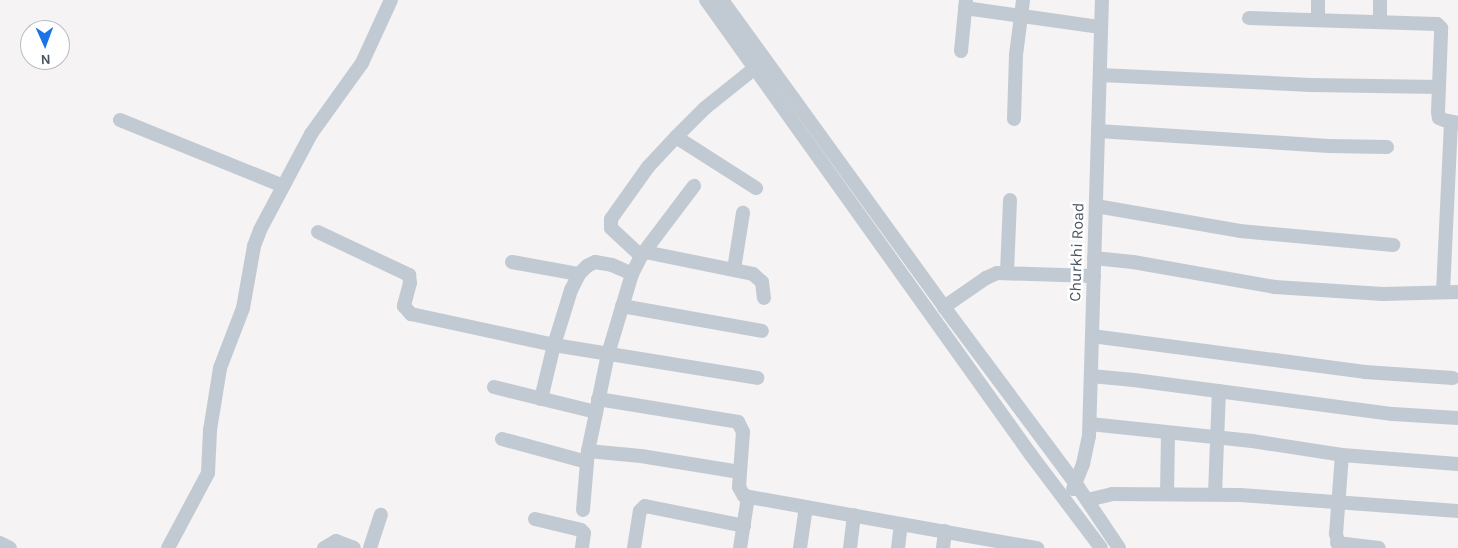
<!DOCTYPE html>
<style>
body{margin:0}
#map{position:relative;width:1458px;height:548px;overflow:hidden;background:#f5f3f3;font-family:Karla,sans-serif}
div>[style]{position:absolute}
.minor>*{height:14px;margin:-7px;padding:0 7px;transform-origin:7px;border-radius:7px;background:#c1cad2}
span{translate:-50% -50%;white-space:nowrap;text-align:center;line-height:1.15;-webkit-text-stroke:5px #fff;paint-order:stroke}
.street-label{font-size:16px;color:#4a5661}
.north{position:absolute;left:20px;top:20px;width:50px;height:50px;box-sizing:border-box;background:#fff;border:1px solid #b7bbc0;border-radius:50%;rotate:178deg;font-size:14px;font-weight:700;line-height:20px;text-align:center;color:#4a5661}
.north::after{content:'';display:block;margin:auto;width:18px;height:22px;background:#1a73e8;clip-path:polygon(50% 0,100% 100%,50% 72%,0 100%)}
</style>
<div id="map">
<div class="minor">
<i style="left:706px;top:0;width:559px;rotate:54.46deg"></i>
<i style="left:1031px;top:455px;width:116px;rotate:53deg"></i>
<i style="left:722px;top:0;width:379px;rotate:54.1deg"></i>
<i style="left:944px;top:307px;width:221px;rotate:53.3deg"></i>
<i style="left:1076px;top:484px;width:77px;rotate:56.1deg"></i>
<i style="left:1318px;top:0;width:20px;rotate:90deg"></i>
<i style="left:965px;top:8px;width:137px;rotate:8deg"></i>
<i style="left:1249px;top:18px;width:188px;rotate:1.8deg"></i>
<i style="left:1437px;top:24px;width:6px;rotate:45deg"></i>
<i style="left:1441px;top:28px;width:6px;rotate:90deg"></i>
<i style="left:1441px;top:34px;width:78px;rotate:92.2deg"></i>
<i style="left:1438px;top:112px;width:6px;rotate:81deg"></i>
<i style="left:1439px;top:118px;width:5px;rotate:22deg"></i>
<i style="left:1444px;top:120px;width:14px;rotate:12deg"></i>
<i style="left:1380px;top:22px;width:22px;rotate:-90deg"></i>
<i style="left:961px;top:51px;width:51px;rotate:-84.4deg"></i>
<i style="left:1100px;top:75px;width:210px;rotate:2.7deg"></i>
<i style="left:1310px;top:85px;width:129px;rotate:0.9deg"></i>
<i style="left:1014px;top:119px;width:64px;rotate:-88.2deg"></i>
<i style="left:1016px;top:55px;width:55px;rotate:-82.7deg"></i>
<i style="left:120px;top:120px;width:176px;rotate:22deg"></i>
<i style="left:1098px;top:131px;width:231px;rotate:3.7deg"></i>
<i style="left:1329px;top:146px;width:58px;rotate:1deg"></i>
<i style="left:676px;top:137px;width:95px;rotate:32.5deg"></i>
<i style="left:1096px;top:206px;width:146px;rotate:9.8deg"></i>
<i style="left:1240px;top:231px;width:154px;rotate:5.2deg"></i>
<i style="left:318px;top:232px;width:101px;rotate:25.3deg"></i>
<i style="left:409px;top:275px;width:8px;rotate:83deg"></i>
<i style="left:410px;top:283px;width:24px;rotate:105deg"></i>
<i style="left:404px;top:306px;width:11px;rotate:49deg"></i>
<i style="left:411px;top:314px;width:146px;rotate:12.2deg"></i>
<i style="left:554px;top:345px;width:206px;rotate:9.2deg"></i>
<i style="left:645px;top:252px;width:110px;rotate:11.5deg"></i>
<i style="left:753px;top:274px;width:12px;rotate:42deg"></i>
<i style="left:762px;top:282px;width:16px;rotate:83deg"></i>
<i style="left:641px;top:256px;width:41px;rotate:-137deg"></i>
<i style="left:611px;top:228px;width:9px;rotate:-90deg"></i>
<i style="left:611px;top:219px;width:64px;rotate:-54.6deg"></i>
<i style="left:648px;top:167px;width:41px;rotate:-47deg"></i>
<i style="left:676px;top:137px;width:41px;rotate:-45deg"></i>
<i style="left:705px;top:108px;width:64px;rotate:-38.7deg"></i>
<i style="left:1094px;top:258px;width:39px;rotate:6deg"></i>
<i style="left:1133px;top:262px;width:144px;rotate:10deg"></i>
<i style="left:1275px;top:287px;width:108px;rotate:3.7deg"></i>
<i style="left:1383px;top:294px;width:75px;rotate:-1.5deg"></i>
<i style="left:512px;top:262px;width:68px;rotate:10.2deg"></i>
<i style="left:734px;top:269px;width:57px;rotate:-80.9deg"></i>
<i style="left:1007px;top:272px;width:72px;rotate:-87.6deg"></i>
<i style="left:1443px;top:292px;width:170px;rotate:-87.3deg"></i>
<i style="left:622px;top:306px;width:142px;rotate:10.1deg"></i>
<i style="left:944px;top:307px;width:51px;rotate:-34.6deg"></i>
<i style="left:986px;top:278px;width:12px;rotate:-24deg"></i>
<i style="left:997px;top:273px;width:97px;rotate:1.8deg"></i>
<i style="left:1092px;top:336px;width:275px;rotate:7.5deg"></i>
<i style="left:1365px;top:372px;width:88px;rotate:3.9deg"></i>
<i style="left:1091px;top:376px;width:43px;rotate:5.3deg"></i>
<i style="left:1134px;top:380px;width:261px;rotate:7.5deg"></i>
<i style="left:1393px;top:414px;width:65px;rotate:3.5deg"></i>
<i style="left:494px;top:387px;width:105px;rotate:13.8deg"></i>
<i style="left:541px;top:399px;width:56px;rotate:-76.5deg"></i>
<i style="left:554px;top:345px;width:58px;rotate:-72.8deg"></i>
<i style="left:571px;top:290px;width:18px;rotate:-63deg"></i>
<i style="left:579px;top:274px;width:11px;rotate:-45deg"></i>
<i style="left:587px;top:266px;width:9px;rotate:-27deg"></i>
<i style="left:595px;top:262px;width:17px;rotate:10deg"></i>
<i style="left:612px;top:265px;width:22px;rotate:24deg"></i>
<i style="left:598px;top:399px;width:142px;rotate:9.3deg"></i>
<i style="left:738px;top:422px;width:11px;rotate:63deg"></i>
<i style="left:743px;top:432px;width:55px;rotate:94.2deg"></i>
<i style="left:739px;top:487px;width:10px;rotate:61deg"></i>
<i style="left:744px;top:496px;width:298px;rotate:10.1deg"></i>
<i style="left:1090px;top:424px;width:163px;rotate:6deg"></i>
<i style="left:1252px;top:441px;width:91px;rotate:8.8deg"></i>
<i style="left:1342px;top:455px;width:116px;rotate:4.4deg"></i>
<i style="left:502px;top:439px;width:88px;rotate:15.1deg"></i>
<i style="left:588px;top:451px;width:53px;rotate:5.4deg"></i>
<i style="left:641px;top:456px;width:100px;rotate:9.2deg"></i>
<i style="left:1073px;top:489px;width:27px;rotate:-68deg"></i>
<i style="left:1083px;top:464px;width:29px;rotate:-78deg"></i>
<i style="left:1089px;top:436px;width:436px;rotate:-88.3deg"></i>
<i style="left:1167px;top:493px;width:60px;rotate:-89deg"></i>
<i style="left:1215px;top:494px;width:103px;rotate:-87.8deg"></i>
<i style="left:1087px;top:500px;width:26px;rotate:-13deg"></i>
<i style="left:1112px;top:494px;width:128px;rotate:0.4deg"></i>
<i style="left:1240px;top:495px;width:219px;rotate:4.2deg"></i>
<i style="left:583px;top:510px;width:59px;rotate:-85.2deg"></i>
<i style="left:588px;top:451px;width:40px;rotate:-78deg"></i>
<i style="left:596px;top:412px;width:59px;rotate:-78.3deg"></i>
<i style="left:608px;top:354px;width:84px;rotate:-73.3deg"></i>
<i style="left:632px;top:274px;width:20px;rotate:-63deg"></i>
<i style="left:641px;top:256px;width:88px;rotate:-52.9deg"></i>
<i style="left:535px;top:519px;width:47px;rotate:13.4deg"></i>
<i style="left:581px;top:530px;width:4px;rotate:45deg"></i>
<i style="left:584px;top:533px;width:15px;rotate:98deg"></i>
<i style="left:0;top:543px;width:11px;rotate:27deg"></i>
<i style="left:1337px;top:543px;width:42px;rotate:6.8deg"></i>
<i style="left:168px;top:548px;width:85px;rotate:-61.9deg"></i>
<i style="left:208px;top:473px;width:43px;rotate:-87.3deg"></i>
<i style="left:210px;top:430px;width:63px;rotate:-80.8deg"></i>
<i style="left:220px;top:368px;width:64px;rotate:-69deg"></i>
<i style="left:243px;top:308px;width:63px;rotate:-79.9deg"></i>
<i style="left:254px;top:246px;width:17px;rotate:-69deg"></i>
<i style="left:260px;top:230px;width:109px;rotate:-62deg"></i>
<i style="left:311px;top:134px;width:87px;rotate:-54.3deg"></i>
<i style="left:362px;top:63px;width:69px;rotate:-65.3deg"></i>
<i style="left:324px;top:548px;width:14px;rotate:-30deg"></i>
<i style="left:336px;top:541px;width:19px;rotate:21deg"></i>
<i style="left:370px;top:548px;width:35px;rotate:-72deg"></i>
<i style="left:634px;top:548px;width:37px;rotate:-81deg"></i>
<i style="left:640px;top:511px;width:7px;rotate:-45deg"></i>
<i style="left:645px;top:506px;width:101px;rotate:11.4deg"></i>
<i style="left:740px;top:548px;width:52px;rotate:-81.1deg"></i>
<i style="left:800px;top:548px;width:41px;rotate:-81.7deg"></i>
<i style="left:850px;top:548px;width:33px;rotate:-83deg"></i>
<i style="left:898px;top:548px;width:24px;rotate:-83deg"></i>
<i style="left:943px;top:548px;width:17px;rotate:-83deg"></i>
<i style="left:1340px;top:548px;width:15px;rotate:-106deg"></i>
<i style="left:1336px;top:534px;width:79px;rotate:-85.7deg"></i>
</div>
<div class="street-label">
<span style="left:1077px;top:252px;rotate:-88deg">Churkhi Road</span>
</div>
<div class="north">N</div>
</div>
